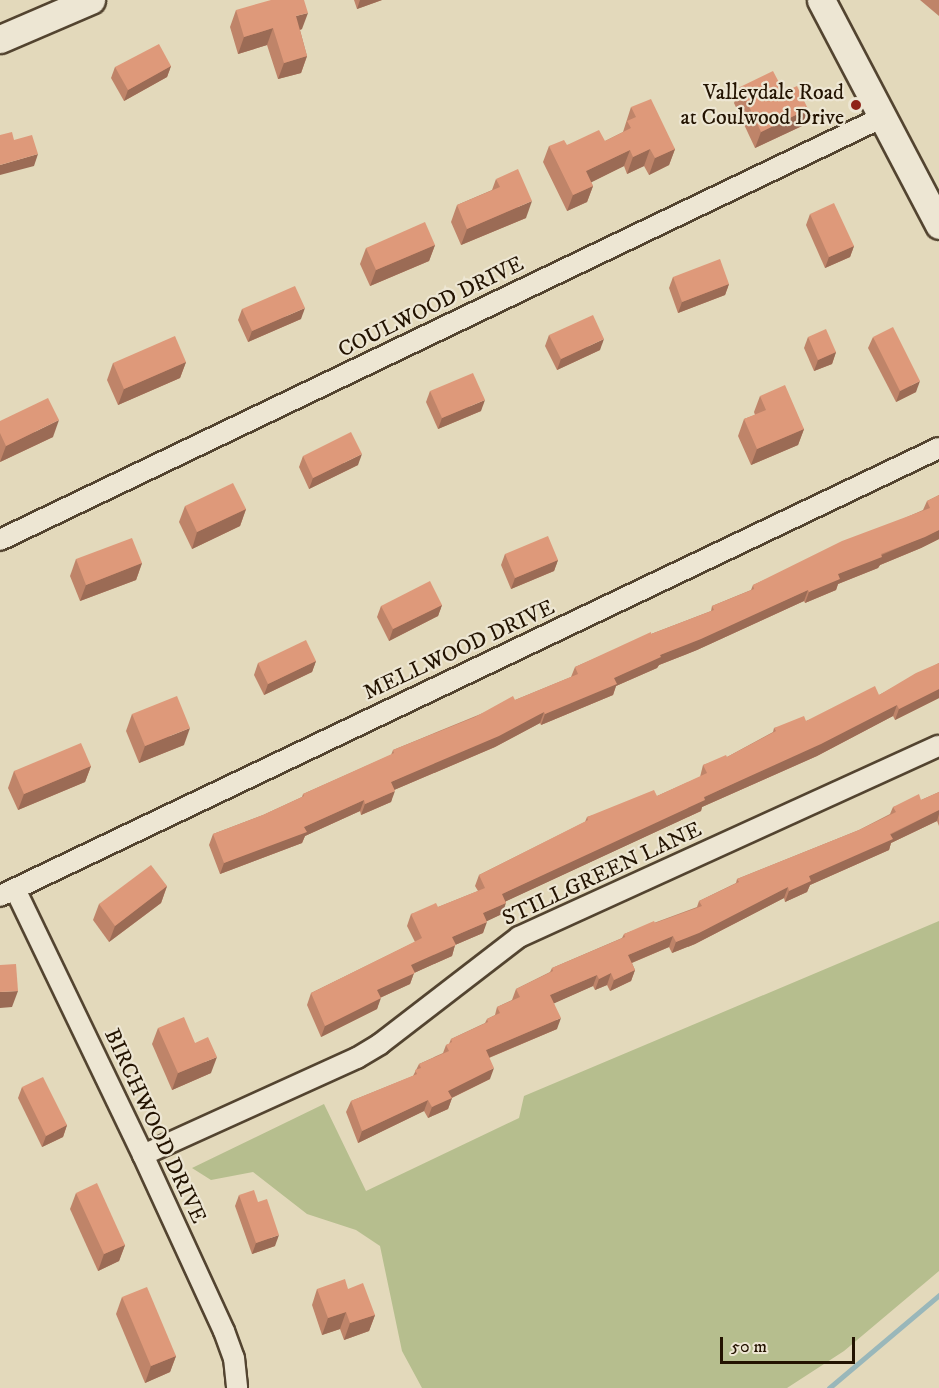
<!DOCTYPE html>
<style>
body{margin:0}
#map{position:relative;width:939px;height:1388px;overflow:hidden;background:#e3d9bb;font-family:"IM FELL DW Pica",serif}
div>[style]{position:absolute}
.green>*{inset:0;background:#b6be8e}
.stream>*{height:5px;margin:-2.5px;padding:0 2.5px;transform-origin:2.5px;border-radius:2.5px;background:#99b7ba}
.roads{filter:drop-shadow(2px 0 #534430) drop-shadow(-2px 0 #534430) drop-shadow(0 2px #534430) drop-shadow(0 -2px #534430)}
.street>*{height:20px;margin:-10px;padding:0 10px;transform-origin:10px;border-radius:10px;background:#ede6d3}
.secondary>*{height:27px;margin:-13.5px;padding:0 13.5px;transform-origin:13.5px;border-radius:13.5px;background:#ede6d3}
.wall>*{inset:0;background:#bf8469}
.shaded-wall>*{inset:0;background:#9b6b55}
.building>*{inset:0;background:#de997a}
.dots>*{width:16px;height:16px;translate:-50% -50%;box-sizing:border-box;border:3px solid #ede6d3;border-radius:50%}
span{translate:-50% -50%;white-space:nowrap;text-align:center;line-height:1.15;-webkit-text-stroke:4.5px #ede6d3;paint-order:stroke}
.poi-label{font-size:22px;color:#231301}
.right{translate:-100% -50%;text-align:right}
.street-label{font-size:22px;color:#231301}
.scale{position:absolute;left:720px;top:1337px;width:135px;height:27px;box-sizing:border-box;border:3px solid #231301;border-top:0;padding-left:8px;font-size:18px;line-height:21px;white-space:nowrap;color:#231301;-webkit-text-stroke:4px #ede6d3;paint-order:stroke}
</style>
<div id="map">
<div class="green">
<i style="clip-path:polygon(939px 921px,939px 1271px,844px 1351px,787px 1388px,422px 1388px,402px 1351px,380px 1246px,356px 1230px,307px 1214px,253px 1172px,211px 1180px,192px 1168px,324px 1104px,366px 1191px,519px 1118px,524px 1096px)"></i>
</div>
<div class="stream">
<i style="left:829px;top:1388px;width:144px;rotate:-40.2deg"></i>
</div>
<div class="roads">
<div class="street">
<i style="left:0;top:540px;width:979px;rotate:-25.6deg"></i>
<i style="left:15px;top:889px;width:295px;rotate:64.3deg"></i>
<i style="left:143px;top:1155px;width:194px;rotate:65.3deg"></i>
<i style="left:224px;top:1331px;width:29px;rotate:70deg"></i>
<i style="left:234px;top:1358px;width:30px;rotate:84deg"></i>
<i style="left:0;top:896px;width:1040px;rotate:-25.51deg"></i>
<i style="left:143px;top:1155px;width:235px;rotate:-24.4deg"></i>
<i style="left:357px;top:1058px;width:27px;rotate:-31deg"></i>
<i style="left:380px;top:1044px;width:175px;rotate:-37.6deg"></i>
<i style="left:519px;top:937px;width:461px;rotate:-24.5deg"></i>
</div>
<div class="secondary">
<i style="left:821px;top:0;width:254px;rotate:62.3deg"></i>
<i style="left:0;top:39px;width:99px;rotate:-23.2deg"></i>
</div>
</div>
<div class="wall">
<i style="clip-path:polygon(354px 0,382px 0,357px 9px)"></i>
<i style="clip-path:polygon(920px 0,939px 0,939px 16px)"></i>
<i style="clip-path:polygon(236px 10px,302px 29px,300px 30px,307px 56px,301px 73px,278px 79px,267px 45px,238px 54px,230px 27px)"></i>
<i style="clip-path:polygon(171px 66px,167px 77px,124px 101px,111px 78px,115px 67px)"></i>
<i style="clip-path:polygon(740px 87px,784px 92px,802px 126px,755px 148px,734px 103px)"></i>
<i style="clip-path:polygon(631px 107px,675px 149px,669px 165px,649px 175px,644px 166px,627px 174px,624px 166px,591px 182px,593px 186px,587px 202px,567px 211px,543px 162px,549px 146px,567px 145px,605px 141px,623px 132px)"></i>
<i style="clip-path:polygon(496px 179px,526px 218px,461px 245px,451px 222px,457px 205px,492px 190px)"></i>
<i style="clip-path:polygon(810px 214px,854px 246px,850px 257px,825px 268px,806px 225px)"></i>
<i style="clip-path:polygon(435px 245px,429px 261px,370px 286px,360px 264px,366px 248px)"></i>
<i style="clip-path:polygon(673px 277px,729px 284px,725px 295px,678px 313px,669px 288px)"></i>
<i style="clip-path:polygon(242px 309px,301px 319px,248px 342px,238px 320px)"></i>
<i style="clip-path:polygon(549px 335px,600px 350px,557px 370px,545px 346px)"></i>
<i style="clip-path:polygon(808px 337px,836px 352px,832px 364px,814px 371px,804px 348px)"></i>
<i style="clip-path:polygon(873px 337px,916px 392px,896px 402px,868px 348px)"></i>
<i style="clip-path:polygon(186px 362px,180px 378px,118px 405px,107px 380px,113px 363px)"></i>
<i style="clip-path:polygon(430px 391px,481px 411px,438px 429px,426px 402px)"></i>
<i style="clip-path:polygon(760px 396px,804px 429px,798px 445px,751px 465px,738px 436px,744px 419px,755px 415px,754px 412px)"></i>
<i style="clip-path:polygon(0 421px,53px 437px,0 462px)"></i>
<i style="clip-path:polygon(303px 456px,358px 465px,309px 489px,299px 467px)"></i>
<i style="clip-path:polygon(939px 495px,939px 539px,921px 548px,880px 565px,878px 568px,838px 584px,836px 590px,805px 603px,804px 601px,697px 650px,659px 665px,657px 668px,616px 686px,613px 695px,541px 725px,540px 723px,495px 747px,394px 790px,391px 802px,361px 815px,360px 811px,305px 836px,302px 843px,220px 874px,209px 845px,213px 834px,263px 815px,302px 797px,303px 794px,391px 755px,393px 750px,515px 700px,571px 677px,575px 667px,651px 634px,711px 611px,712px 606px,751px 590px,753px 585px,923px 510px,927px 501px)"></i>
<i style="clip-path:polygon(185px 506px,246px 509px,240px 526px,192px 549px,179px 522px)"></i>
<i style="clip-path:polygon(505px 554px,558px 560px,554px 571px,511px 589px,501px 565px)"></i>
<i style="clip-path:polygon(76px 559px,142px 563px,136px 580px,80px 601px,70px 576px)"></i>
<i style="clip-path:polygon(442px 605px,438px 616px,389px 641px,377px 617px,381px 606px)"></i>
<i style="clip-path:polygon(316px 661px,312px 672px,264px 695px,254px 675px,258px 663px)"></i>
<i style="clip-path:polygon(939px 663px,939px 698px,895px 720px,893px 716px,817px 756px,702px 807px,701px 811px,506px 901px,502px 914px,486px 921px,483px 933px,455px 945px,452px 956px,414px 973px,410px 984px,380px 998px,377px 1009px,321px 1037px,307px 1005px,311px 993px,415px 942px,407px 926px,411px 914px,438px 907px,478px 891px,475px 886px,479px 875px,585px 822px,587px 817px,657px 796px,700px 777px,703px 765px,727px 757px,773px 732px,774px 728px,806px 721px,879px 695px)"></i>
<i style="clip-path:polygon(132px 714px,184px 745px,139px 763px,126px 731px)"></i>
<i style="clip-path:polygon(91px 766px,85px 782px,18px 810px,8px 788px,14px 771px)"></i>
<i style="clip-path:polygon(939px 792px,939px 826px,937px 821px,891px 843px,889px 850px,810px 885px,807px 892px,785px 902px,784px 898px,695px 944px,672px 953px,669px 947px,632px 963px,635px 970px,631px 981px,610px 991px,607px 985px,595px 990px,593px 986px,554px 1003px,557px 1029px,489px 1058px,490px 1079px,452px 1098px,448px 1109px,428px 1118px,424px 1111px,358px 1143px,346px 1112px,351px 1101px,413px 1076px,419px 1064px,443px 1053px,446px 1045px,449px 1044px,451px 1039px,485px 1023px,487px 1019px,495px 1015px,497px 1007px,512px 1000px,516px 989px,550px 972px,552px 968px,622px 938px,624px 934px,697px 907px,699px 901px,736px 883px,737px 879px,859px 830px,890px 814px,893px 807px,921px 800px)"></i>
<i style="clip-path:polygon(167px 886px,161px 903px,109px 942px,93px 920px,99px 904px)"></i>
<i style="clip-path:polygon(158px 1028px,195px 1043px,211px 1073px,172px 1090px,152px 1044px)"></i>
<i style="clip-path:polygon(22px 1087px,67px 1125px,63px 1137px,42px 1147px,18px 1098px)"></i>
<i style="clip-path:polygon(76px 1193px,125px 1245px,119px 1261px,98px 1271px,70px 1209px)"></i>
<i style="clip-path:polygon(239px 1195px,275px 1246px,252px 1254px,235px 1206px)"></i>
<i style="clip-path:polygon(317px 1289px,348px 1289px,375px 1315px,369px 1331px,344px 1340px,340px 1329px,322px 1335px,312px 1305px)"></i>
<i style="clip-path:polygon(122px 1297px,176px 1356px,170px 1372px,145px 1383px,116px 1314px)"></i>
</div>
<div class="shaded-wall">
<i style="clip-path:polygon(360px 0,382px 0,357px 9px)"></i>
<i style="clip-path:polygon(308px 13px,302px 29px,290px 33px,296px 16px)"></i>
<i style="clip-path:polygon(273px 28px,267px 45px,238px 54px,244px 37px)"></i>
<i style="clip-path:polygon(307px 56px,301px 73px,278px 79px,284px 63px)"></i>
<i style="clip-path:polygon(171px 66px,167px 77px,124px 101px,128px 90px)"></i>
<i style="clip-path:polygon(808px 109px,802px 126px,755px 148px,761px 132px)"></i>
<i style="clip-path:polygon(650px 149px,644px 166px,627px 174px,633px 157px)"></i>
<i style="clip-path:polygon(675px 149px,669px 165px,649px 175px,655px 158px)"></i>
<i style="clip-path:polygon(630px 150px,624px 166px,580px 188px,586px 171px)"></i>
<i style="clip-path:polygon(38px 154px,34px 166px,0 175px,0 165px)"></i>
<i style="clip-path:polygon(593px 186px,587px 202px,567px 211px,573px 195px)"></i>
<i style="clip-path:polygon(532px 201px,526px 218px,461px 245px,467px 229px)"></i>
<i style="clip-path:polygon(435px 245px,429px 261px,370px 286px,376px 270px)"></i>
<i style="clip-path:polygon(854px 246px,850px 257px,825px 268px,829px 257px)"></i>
<i style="clip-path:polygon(729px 284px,725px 295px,678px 313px,682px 302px)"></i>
<i style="clip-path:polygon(305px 308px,301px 319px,248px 342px,252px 331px)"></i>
<i style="clip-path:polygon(604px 339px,600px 350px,557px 370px,561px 359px)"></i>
<i style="clip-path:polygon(836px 352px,832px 364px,814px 371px,818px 360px)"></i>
<i style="clip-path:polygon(186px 362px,180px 378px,118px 405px,124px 389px)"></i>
<i style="clip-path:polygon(920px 381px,916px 392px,896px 402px,900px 391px)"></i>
<i style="clip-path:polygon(485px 400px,481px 411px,438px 429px,442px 418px)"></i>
<i style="clip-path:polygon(59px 420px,53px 437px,0 462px,6px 446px)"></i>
<i style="clip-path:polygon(804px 429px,798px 445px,751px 465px,757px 449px)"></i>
<i style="clip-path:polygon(362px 454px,358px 465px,309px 489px,313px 478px)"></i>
<i style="clip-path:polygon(246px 509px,240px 526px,192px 549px,197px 532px)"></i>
<i style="clip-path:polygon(939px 530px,939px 539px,921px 548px,880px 565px,878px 568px,838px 584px,836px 590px,805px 603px,809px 592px,838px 574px)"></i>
<i style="clip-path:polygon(558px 560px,554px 571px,511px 589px,515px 578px)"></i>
<i style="clip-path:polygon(142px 563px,136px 580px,80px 601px,86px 585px)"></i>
<i style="clip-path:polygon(808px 590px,804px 601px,697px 650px,659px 665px,657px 668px,616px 686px,613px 695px,541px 725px,545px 714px,614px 678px,660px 655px)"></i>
<i style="clip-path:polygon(442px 605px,438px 616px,389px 641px,393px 629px)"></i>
<i style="clip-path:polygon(316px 661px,312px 672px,264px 695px,268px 684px)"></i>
<i style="clip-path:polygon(939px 689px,939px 698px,895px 720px,899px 709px)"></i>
<i style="clip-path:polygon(897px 705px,893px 716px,817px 756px,702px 807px,701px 811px,498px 905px,502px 894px)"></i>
<i style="clip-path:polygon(544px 712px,540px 723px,495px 747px,387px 793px,391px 782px)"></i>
<i style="clip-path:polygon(190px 728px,184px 745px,139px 763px,145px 746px)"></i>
<i style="clip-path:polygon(91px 766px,85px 782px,18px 810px,24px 794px)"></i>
<i style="clip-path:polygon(395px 791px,391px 802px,361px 815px,365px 804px)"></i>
<i style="clip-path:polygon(364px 800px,360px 811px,305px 836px,302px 843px,220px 874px,224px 863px)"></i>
<i style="clip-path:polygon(939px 810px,939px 814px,937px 821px,891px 843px,889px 850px,810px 885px,807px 892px,785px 902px,789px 891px,809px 876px)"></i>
<i style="clip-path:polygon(167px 886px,161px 903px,109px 942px,115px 926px)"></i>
<i style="clip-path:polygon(788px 887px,784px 898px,695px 944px,672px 953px,676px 942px)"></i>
<i style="clip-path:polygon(506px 903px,502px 914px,479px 925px,483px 913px)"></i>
<i style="clip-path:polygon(487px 922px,483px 933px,455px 945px,452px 956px,414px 973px,410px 984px,373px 1001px,377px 990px,411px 965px,452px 937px)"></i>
<i style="clip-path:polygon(673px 936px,669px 947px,624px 966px,628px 955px)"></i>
<i style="clip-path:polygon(635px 970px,631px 981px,610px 991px,614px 980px)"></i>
<i style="clip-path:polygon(611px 973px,607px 985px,595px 990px,599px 979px)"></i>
<i style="clip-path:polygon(597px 975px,593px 986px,546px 1007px,550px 995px)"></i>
<i style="clip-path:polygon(18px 991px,12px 1007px,0 1008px,0 992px)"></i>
<i style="clip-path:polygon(381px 998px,377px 1009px,321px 1037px,325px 1026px)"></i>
<i style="clip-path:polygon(561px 1018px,557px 1029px,481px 1061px,486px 1050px)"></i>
<i style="clip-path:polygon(217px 1057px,211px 1073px,172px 1090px,178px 1073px)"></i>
<i style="clip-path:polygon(494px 1068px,490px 1079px,445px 1101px,452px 1098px,448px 1109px,428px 1118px,432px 1107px,448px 1091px)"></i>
<i style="clip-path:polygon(428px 1100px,424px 1111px,358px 1143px,362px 1131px)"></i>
<i style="clip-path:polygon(67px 1125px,63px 1137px,42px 1147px,46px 1136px)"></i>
<i style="clip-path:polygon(279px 1235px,275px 1246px,252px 1254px,256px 1243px)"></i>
<i style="clip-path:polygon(125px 1245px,119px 1261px,98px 1271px,104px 1254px)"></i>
<i style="clip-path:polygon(346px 1312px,340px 1329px,322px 1335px,328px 1318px)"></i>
<i style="clip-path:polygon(375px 1315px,369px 1331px,344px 1340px,350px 1323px)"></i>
<i style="clip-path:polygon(176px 1356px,170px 1372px,145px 1383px,151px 1366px)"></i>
</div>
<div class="building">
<i style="clip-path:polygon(271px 0,304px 0,308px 13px,296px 16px,307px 56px,284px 63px,273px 28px,244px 37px,236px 10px)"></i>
<i style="clip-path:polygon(159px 44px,171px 66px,128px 90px,115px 67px)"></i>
<i style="clip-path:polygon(773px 71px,784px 92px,797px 86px,808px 109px,761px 132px,740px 87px)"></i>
<i style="clip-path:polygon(651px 99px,675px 149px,655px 158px,650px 149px,633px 157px,630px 150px,586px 171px,593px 186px,573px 195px,549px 146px,564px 140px,567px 145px,599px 130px,605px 141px,631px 128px,627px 121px,636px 117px,631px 107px)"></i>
<i style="clip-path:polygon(12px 132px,14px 140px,32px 135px,38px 154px,0 165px,0 135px)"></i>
<i style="clip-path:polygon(518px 169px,532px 201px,467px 229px,457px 205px,500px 187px,496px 179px)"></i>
<i style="clip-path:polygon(834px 203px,854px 246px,829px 257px,810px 214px)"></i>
<i style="clip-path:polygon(425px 222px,435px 245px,376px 270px,366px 248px)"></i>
<i style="clip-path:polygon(720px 259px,729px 284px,682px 302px,673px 277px)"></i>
<i style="clip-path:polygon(295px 286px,305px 308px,252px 331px,242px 309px)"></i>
<i style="clip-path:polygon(593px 315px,604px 339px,561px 359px,549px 335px)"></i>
<i style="clip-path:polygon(893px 327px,920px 381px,900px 391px,873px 337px)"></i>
<i style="clip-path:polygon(826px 329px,836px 352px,818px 360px,808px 337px)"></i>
<i style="clip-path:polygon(175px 336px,186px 362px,124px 389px,113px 363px)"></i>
<i style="clip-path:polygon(473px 373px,485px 400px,442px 418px,430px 391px)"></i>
<i style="clip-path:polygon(785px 385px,804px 429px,757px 449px,744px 419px,766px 410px,760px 396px)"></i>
<i style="clip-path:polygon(48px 398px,59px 420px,6px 446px,0 433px,0 421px)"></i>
<i style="clip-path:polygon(351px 432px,362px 454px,313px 478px,303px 456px)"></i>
<i style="clip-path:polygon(233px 483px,246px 509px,197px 532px,185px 506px)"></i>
<i style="clip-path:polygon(939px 495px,939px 530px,925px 537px,881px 554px,882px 557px,838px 574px,840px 579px,809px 592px,808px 590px,701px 639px,660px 655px,661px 657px,614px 678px,617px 684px,545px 714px,544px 712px,499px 736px,391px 782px,395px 791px,365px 804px,364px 800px,304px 827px,307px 832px,224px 863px,213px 834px,263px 815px,304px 796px,303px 794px,394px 753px,393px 750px,475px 717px,513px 696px,515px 700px,578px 674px,575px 667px,651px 632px,651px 634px,714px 610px,712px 606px,754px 589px,753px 585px,842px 541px,930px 508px,927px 501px)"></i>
<i style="clip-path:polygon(548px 536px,558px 560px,515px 578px,505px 554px)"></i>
<i style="clip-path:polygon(132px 538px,142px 563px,86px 585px,76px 559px)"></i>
<i style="clip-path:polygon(430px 581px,442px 605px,393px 629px,381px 606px)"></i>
<i style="clip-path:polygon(306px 640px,316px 661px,268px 684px,258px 663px)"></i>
<i style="clip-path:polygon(939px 663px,939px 689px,899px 709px,897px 705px,821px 744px,704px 797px,705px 800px,502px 894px,506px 903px,483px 913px,487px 922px,452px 937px,456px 945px,411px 965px,415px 973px,377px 990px,381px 998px,325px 1026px,311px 993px,422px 938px,411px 914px,436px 903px,438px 907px,485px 888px,479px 875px,588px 820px,587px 817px,654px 790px,657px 796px,707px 773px,703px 765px,726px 755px,727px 757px,776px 731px,774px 728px,804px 716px,806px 721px,875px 686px,879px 695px,916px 673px)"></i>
<i style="clip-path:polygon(177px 696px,190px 728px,145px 746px,132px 714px)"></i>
<i style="clip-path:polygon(81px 743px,91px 766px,24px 794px,14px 771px)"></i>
<i style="clip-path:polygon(939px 792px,939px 810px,890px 834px,893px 839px,809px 876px,811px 881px,789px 891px,788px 887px,699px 933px,676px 942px,673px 936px,628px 955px,635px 970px,614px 980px,611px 973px,599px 979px,597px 975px,550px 995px,561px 1018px,486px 1050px,494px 1068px,448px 1091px,452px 1098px,432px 1107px,428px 1100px,362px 1131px,351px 1101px,417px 1074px,415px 1070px,421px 1068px,419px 1064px,449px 1051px,446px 1045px,452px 1042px,451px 1039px,488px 1022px,487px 1019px,500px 1013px,497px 1007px,520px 997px,516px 989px,553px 971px,552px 968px,625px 937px,624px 934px,654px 921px,655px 923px,702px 906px,699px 901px,739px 882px,737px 879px,859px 830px,896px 812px,893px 807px,919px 794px,921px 800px)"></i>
<i style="clip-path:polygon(151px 865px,167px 886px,115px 926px,99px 904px)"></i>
<i style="clip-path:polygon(16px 964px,18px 991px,0 992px,0 965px)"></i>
<i style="clip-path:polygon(184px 1017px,195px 1043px,208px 1037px,217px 1057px,178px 1073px,158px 1028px)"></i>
<i style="clip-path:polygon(43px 1077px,67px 1125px,46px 1136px,22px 1087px)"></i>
<i style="clip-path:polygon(97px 1183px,125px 1245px,104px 1254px,76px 1193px)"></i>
<i style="clip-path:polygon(254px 1190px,258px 1202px,267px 1199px,279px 1235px,256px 1243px,239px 1195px)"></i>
<i style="clip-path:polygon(345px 1279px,348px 1289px,363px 1283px,375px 1315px,350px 1323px,346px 1312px,328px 1318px,317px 1289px)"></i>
<i style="clip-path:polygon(147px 1287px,176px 1356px,151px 1366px,122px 1297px)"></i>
</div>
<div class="dots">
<i style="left:856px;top:105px;background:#8f2418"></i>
</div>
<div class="poi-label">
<span class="right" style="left:844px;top:105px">Valleydale Road<br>at Coulwood Drive</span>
</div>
<div class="street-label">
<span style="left:431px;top:307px;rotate:-26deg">COULWOOD DRIVE</span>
<span style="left:459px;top:650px;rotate:-25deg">MELLWOOD DRIVE</span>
<span style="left:602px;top:874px;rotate:-25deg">STILLGREEN LANE</span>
<span style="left:155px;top:1126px;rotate:65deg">BIRCHWOOD DRIVE</span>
</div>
<div class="scale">50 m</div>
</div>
